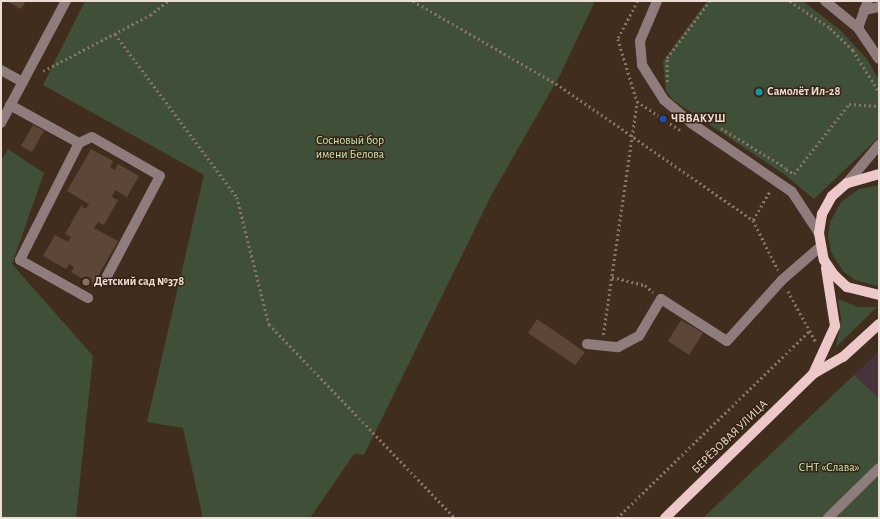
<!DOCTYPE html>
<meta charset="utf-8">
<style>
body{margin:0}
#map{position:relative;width:880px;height:519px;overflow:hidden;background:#412d1e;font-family:"Alegreya Sans",sans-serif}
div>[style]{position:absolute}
.industrial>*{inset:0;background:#46333c}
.green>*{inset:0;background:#405038}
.building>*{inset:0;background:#5c4637}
.path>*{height:2.5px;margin-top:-1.25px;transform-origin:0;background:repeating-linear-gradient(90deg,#867568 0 2px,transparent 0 5px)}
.minor>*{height:10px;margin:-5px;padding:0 5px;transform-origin:5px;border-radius:5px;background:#8f7d7d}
.major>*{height:10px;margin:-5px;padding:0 5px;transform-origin:5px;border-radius:5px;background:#ecc9c8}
.dots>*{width:11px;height:11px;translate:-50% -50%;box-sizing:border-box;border:2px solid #372314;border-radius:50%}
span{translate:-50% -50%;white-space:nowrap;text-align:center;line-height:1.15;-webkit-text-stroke:3px #372314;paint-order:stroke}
.poi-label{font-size:12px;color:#ebddd4;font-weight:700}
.left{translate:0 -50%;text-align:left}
.park-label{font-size:12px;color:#c5e8b5}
.street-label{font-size:12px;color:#ebddd4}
.frame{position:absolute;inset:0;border:2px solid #ebddd4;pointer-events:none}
</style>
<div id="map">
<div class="industrial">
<i style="clip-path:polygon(879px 351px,879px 398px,854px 375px)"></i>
</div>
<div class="green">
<i style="clip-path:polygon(85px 1px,595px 1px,560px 75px,492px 194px,364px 455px,354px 454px,310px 518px,203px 518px,183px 428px,147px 422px,204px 175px,43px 85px)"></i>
<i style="clip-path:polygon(707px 1px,803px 1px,840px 30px,867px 59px,879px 80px,879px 137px,814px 199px,785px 175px,673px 100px,666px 91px,663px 61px)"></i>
<i style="clip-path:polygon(8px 149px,44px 173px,12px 264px,93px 356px,76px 518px,1px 518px,1px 161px)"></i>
<i style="clip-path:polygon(879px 185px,879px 286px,877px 286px,855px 280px,843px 271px,831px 252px,828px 237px,830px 222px,841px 202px,859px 189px)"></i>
<i style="clip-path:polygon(838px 299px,858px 307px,877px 307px,836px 347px,841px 319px)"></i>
<i style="clip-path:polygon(854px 375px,879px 398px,879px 518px,703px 518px)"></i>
</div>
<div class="building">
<i style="clip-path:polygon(6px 1px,26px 1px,21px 9px)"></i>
<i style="clip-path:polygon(33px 125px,44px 131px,32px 152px,21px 146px)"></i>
<i style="clip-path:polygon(91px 149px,113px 161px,110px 167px,115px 170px,118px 164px,139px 176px,127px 197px,115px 190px,112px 197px,118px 200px,104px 225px,98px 222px,94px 228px,118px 241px,93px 285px,71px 272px,74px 267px,69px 264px,66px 269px,43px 256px,55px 235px,68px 242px,71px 237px,65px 234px,81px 206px,86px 209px,89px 204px,67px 191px)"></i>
<i style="clip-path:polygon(537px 319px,585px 352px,575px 365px,528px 333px)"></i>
<i style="clip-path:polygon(681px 320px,703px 333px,689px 355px,668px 341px)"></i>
</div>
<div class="path">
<i style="left:413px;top:1px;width:170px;rotate:30deg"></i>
<i style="left:560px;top:86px;width:235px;rotate:34.8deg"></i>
<i style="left:753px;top:220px;width:56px;rotate:63.4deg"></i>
<i style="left:638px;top:1px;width:43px;rotate:117.8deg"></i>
<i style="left:618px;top:39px;width:65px;rotate:73deg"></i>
<i style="left:637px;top:101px;width:53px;rotate:34.3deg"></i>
<i style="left:790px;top:1px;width:48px;rotate:34deg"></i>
<i style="left:830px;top:28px;width:32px;rotate:44deg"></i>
<i style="left:853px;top:50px;width:49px;rotate:58.2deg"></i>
<i style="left:115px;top:34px;width:204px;rotate:53.2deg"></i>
<i style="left:237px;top:197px;width:131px;rotate:75.9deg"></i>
<i style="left:269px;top:324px;width:269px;rotate:46.2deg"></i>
<i style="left:43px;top:71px;width:121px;rotate:-27.6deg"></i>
<i style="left:150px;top:15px;width:23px;rotate:-38deg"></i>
<i style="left:667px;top:82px;width:24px;rotate:-90deg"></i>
<i style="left:667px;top:58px;width:71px;rotate:-53deg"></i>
<i style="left:721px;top:128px;width:76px;rotate:31.6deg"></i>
<i style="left:786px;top:169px;width:9px;rotate:32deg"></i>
<i style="left:794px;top:174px;width:89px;rotate:-51.8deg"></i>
<i style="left:849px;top:104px;width:30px;rotate:4deg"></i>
<i style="left:753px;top:220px;width:34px;rotate:-60deg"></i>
<i style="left:612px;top:277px;width:34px;rotate:14deg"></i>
<i style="left:645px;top:285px;width:11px;rotate:41deg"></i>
<i style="left:788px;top:291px;width:58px;rotate:61.2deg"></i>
<i style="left:603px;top:335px;width:236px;rotate:-81.7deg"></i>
<i style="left:617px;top:518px;width:267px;rotate:-44.2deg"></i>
</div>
<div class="minor">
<i style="left:657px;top:1px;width:43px;rotate:113deg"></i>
<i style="left:640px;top:41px;width:24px;rotate:85deg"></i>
<i style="left:642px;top:65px;width:41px;rotate:57.8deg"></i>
<i style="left:664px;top:100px;width:35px;rotate:40deg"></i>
<i style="left:691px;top:123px;width:122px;rotate:34.3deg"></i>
<i style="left:792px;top:192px;width:49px;rotate:56.6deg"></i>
<i style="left:825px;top:1px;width:43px;rotate:39.3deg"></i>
<i style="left:858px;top:28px;width:37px;rotate:56deg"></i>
<i style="left:864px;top:10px;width:15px;rotate:-11deg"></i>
<i style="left:858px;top:28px;width:29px;rotate:-70deg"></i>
<i style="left:1px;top:70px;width:25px;rotate:29deg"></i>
<i style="left:10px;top:105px;width:79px;rotate:28.8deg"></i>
<i style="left:79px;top:143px;width:131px;rotate:116.8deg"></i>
<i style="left:20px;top:260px;width:78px;rotate:29.2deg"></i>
<i style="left:1px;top:123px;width:138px;rotate:-62deg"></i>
<i style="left:79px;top:143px;width:14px;rotate:-25deg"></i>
<i style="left:92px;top:137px;width:78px;rotate:29.8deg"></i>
<i style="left:160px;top:176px;width:115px;rotate:117.9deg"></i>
<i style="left:847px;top:183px;width:50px;rotate:-49.9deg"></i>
<i style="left:587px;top:344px;width:31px;rotate:6deg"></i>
<i style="left:618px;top:347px;width:24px;rotate:-28deg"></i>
<i style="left:639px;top:336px;width:43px;rotate:-59.3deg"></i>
<i style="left:661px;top:299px;width:78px;rotate:32.5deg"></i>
<i style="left:727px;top:341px;width:82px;rotate:-48deg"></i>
<i style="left:782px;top:280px;width:50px;rotate:-41deg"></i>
<i style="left:828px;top:518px;width:71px;rotate:-44.4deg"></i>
</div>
<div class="major">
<i style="left:879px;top:174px;width:33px;rotate:164deg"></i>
<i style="left:847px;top:183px;width:20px;rotate:139deg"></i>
<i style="left:832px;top:196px;width:21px;rotate:119deg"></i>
<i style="left:822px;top:214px;width:19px;rotate:99deg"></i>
<i style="left:819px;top:233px;width:27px;rotate:80deg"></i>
<i style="left:824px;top:260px;width:18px;rotate:56deg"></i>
<i style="left:834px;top:275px;width:18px;rotate:43deg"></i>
<i style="left:847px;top:287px;width:33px;rotate:14deg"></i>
<i style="left:813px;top:374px;width:53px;rotate:-65.4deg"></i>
<i style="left:835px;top:326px;width:59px;rotate:-98.8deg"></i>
<i style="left:665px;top:518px;width:206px;rotate:-44.2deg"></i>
<i style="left:813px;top:374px;width:34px;rotate:-30deg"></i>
<i style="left:843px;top:357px;width:49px;rotate:-42.5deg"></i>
</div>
<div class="dots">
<i style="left:759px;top:92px;background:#0f9aa8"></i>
<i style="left:663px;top:119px;background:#1a4fb4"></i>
<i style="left:86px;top:282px;background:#8d6e63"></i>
</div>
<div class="poi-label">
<span class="left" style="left:767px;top:92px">Самолёт Ил-28</span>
<span class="left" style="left:671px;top:119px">ЧВВАКУШ</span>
<span class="left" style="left:94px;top:282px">Детский сад №378</span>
</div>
<div class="park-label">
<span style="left:350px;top:148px">Сосновый бор<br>имени Белова</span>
<span style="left:829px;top:468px">СНТ «Слава»</span>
</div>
<div class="street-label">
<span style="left:730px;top:437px;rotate:-44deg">БЕРЁЗОВАЯ УЛИЦА</span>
</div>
<div class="frame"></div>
</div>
